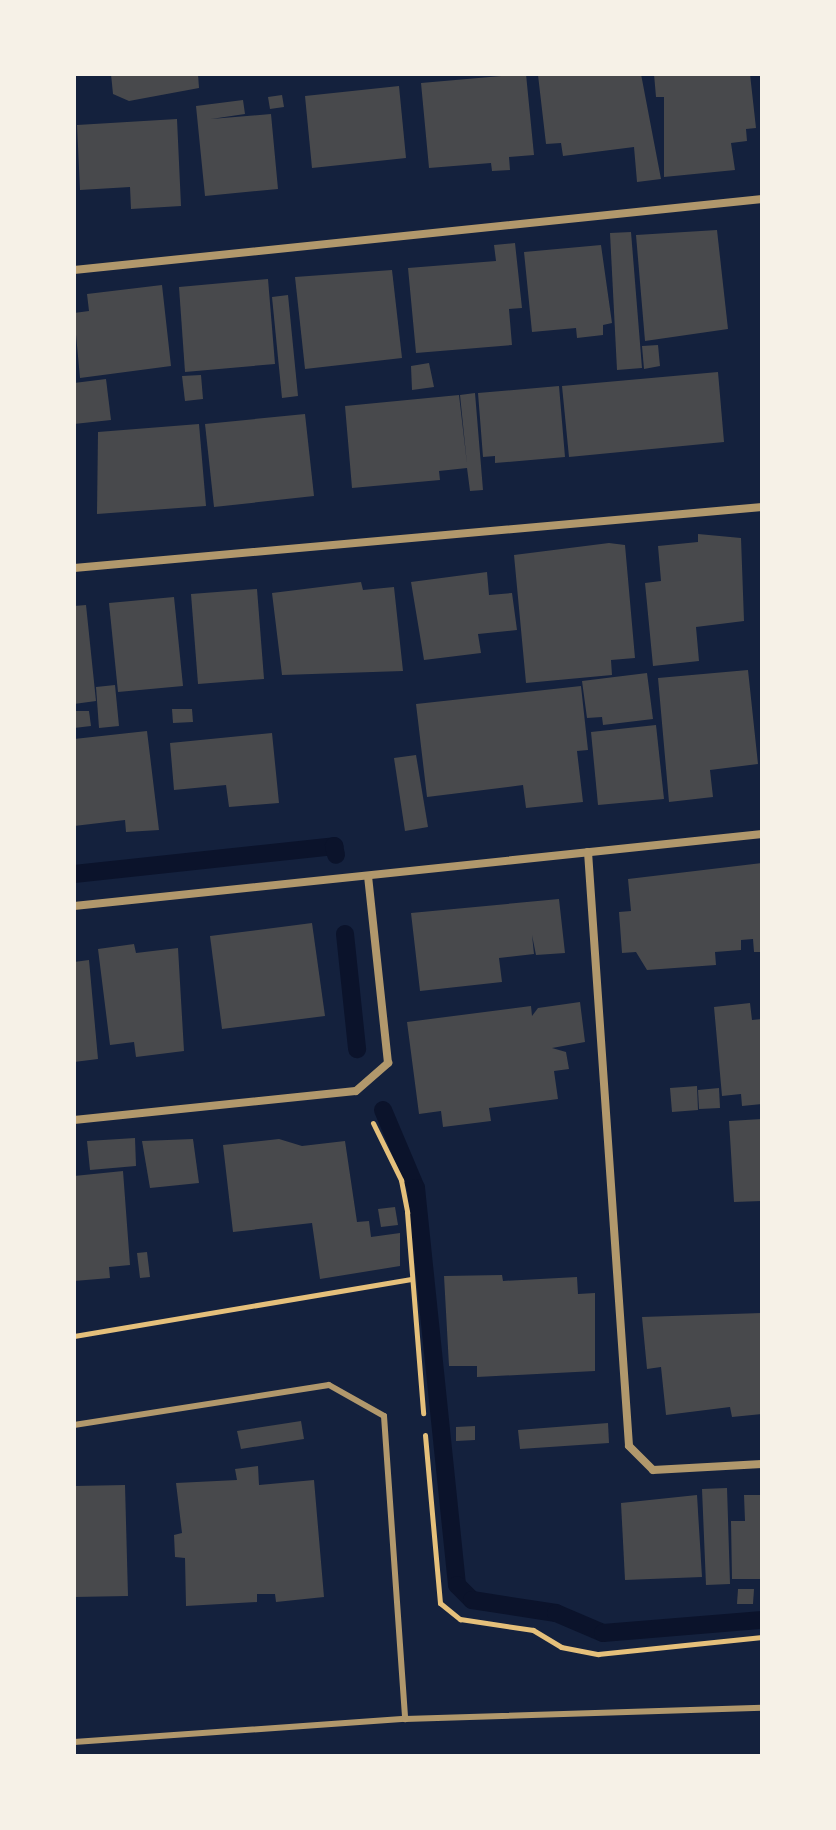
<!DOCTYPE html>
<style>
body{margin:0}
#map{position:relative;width:836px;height:1830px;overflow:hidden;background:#14213d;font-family:Bitter,serif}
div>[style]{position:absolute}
.stream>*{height:18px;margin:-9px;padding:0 9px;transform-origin:9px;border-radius:9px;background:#0b132b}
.building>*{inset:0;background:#48494c}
.path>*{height:5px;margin:-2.5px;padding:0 2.5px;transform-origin:2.5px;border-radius:2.5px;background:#e5c07b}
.service>*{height:6px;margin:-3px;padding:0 3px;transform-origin:3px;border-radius:3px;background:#b1986c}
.minor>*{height:8px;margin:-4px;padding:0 4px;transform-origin:4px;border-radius:4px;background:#b1986c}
span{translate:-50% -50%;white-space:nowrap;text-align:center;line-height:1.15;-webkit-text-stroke:8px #f6f1e7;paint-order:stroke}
.frame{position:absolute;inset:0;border:76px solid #f6f1e7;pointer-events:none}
</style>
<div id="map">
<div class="stream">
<i style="left:74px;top:874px;width:262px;rotate:-6.1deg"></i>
<i style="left:334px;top:846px;width:9px;rotate:77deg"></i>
<i style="left:345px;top:934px;width:116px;rotate:84deg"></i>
<i style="left:383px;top:1110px;width:85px;rotate:67.1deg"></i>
<i style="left:416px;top:1188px;width:399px;rotate:84.1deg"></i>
<i style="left:457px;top:1585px;width:21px;rotate:45deg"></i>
<i style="left:472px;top:1600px;width:85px;rotate:8.8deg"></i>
<i style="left:556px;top:1613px;width:51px;rotate:23.1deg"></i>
<i style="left:603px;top:1633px;width:160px;rotate:-4.7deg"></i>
</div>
<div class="building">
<i style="clip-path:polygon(111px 74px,198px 74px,199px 88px,129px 101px,113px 94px)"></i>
<i style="clip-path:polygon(526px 74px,534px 155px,509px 157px,510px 170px,492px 171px,491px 163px,429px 168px,421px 83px)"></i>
<i style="clip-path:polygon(641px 74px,661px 179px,637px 182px,634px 147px,563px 156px,561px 143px,546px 144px,538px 75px)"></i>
<i style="clip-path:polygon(654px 74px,750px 74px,756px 128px,746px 129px,747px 141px,731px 143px,735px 170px,664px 177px,664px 97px,656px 97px)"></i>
<i style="clip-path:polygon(399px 86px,406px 158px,312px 168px,305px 96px)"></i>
<i style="clip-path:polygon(282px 95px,284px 107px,270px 109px,268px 97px)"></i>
<i style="clip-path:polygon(243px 100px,245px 114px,211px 119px,271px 114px,278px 189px,205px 196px,196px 106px)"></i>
<i style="clip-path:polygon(177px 119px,181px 206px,131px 209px,130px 187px,80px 190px,77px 125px)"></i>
<i style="clip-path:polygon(717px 230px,728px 329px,645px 341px,636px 235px)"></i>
<i style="clip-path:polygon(631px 232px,642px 368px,617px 370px,610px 233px)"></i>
<i style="clip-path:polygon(515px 243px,522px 308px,509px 309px,512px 345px,416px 353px,408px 268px,496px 261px,494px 245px)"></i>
<i style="clip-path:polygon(601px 245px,612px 323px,603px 325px,603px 335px,577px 338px,576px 328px,532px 332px,524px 252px)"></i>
<i style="clip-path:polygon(392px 270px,402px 358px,305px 369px,295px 277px)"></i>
<i style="clip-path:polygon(268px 279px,275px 364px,185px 372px,179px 287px)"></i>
<i style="clip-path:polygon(162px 285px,171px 366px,80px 378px,74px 313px,89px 311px,87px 294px)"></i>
<i style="clip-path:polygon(288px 295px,298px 396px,282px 398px,272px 297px)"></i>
<i style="clip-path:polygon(658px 345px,660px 366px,644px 369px,642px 346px)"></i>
<i style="clip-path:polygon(429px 363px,434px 387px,412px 390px,411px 366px)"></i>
<i style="clip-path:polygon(718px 372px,724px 442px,569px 457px,562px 386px)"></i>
<i style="clip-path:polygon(201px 375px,203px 399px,185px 401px,182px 376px)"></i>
<i style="clip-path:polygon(106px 379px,111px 420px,74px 424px,74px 383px)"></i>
<i style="clip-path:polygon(559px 386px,565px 457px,495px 463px,495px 456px,483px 457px,478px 393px)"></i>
<i style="clip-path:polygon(475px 393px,483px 490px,470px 491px,467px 468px,439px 471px,440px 480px,352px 488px,345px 406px,459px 395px,467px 464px,460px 395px)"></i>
<i style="clip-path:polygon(305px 414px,314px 496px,214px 507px,205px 424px)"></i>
<i style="clip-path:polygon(199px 424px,206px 506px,97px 514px,98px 432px)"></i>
<i style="clip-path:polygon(698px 534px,741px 538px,744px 621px,696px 627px,699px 661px,653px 666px,645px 583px,661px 581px,658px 546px,698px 542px)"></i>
<i style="clip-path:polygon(609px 543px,625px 545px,635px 658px,611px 660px,612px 675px,526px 683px,514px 555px)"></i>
<i style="clip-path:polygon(487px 572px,489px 595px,512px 593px,517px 630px,478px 634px,481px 653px,424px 660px,411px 582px)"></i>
<i style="clip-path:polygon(361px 582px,363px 590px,394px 587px,403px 671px,282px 675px,272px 593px)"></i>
<i style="clip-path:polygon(257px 589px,264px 679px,198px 684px,191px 594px)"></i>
<i style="clip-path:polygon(174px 597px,183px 686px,118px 692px,109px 603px)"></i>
<i style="clip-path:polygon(86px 605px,96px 701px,74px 704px,74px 606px)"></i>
<i style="clip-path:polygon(748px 670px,758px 764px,710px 770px,713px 797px,669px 802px,658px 678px)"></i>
<i style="clip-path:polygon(647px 673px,653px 719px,603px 725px,602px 717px,587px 718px,582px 681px)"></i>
<i style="clip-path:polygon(115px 685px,119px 726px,99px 728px,96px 687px)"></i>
<i style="clip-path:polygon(581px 686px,588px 750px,577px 751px,583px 802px,526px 808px,523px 785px,427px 797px,416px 704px)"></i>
<i style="clip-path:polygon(172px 709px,192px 709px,193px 722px,173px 723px)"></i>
<i style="clip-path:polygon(74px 711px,89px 711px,91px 726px,74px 728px)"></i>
<i style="clip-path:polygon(656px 725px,664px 799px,598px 805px,591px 732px)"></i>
<i style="clip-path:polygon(147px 731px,159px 830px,126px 832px,125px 820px,74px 826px,74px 739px)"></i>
<i style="clip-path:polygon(272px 733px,279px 803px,229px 807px,226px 785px,174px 790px,170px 743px)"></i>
<i style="clip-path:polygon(416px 755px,428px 827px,405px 831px,394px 758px)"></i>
<i style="clip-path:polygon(762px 863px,762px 952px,754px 952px,753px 939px,741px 940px,741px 950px,715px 952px,716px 965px,647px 970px,636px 952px,622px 953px,619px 912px,631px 911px,628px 879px)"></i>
<i style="clip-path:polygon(559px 899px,565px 953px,536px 955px,532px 935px,534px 954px,499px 958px,502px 982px,420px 991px,411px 913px)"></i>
<i style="clip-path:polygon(312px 923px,325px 1016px,222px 1029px,210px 936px)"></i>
<i style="clip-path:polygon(134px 944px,136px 953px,178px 948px,184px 1051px,136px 1057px,134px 1042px,110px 1045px,98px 949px)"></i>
<i style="clip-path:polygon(89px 960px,98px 1059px,74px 1062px,74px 962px)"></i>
<i style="clip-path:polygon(580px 1002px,585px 1042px,552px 1048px,566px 1052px,569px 1069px,554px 1071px,558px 1099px,489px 1108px,491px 1121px,443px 1127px,441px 1111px,419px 1114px,407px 1022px,531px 1006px,532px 1016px,538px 1008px)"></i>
<i style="clip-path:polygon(750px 1003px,752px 1020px,762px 1019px,762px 1104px,742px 1106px,741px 1094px,722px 1096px,714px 1007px)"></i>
<i style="clip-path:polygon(697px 1086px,698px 1110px,672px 1112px,670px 1088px)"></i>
<i style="clip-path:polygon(719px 1088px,720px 1108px,699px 1109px,698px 1090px)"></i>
<i style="clip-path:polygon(762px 1119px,762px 1201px,734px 1202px,729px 1121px)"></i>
<i style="clip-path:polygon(135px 1138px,136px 1166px,90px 1170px,87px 1141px)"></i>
<i style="clip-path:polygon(193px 1139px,199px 1183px,150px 1188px,142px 1141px)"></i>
<i style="clip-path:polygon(279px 1139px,302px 1146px,345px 1141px,357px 1222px,369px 1221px,371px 1237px,400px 1233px,400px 1266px,320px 1279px,312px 1223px,233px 1232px,223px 1145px)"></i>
<i style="clip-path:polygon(123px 1171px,130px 1265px,109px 1267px,110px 1278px,74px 1281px,74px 1176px)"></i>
<i style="clip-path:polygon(395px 1207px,398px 1225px,381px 1227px,378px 1209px)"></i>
<i style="clip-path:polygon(147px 1252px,150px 1277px,140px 1278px,137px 1253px)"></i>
<i style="clip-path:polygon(502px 1275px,503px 1281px,577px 1277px,578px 1294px,595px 1293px,595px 1371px,477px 1377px,477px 1366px,449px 1366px,444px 1276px)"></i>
<i style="clip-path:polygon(762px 1313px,762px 1414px,732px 1417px,730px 1407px,666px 1415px,661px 1367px,647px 1369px,642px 1317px)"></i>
<i style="clip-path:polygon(301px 1421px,304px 1439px,241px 1449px,237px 1431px)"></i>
<i style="clip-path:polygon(608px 1423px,609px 1443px,520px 1449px,518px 1430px)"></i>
<i style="clip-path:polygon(475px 1426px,475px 1440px,456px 1441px,456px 1427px)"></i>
<i style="clip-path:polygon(258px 1466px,259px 1485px,314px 1480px,324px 1597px,276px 1602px,275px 1594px,257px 1594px,257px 1602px,186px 1606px,185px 1558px,175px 1557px,174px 1535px,182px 1533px,176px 1483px,237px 1480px,235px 1469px)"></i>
<i style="clip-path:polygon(125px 1485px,128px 1596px,74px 1597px,74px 1486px)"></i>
<i style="clip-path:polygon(727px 1488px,730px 1584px,706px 1585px,702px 1489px)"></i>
<i style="clip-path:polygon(697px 1495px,702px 1577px,625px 1580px,621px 1503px)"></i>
<i style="clip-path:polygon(744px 1495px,762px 1495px,762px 1579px,732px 1579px,731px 1521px,745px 1521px)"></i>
<i style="clip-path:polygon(738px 1589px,754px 1589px,753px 1604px,737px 1604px)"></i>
</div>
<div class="path">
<i style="left:373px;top:1123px;width:64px;rotate:63.8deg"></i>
<i style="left:401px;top:1180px;width:33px;rotate:79deg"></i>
<i style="left:407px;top:1212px;width:202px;rotate:85.4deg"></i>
<i style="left:74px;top:1336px;width:342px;rotate:-9.6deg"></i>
<i style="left:425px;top:1435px;width:169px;rotate:84.9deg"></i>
<i style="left:440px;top:1603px;width:26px;rotate:39deg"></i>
<i style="left:460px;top:1619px;width:74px;rotate:8.6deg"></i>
<i style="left:533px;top:1630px;width:33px;rotate:31deg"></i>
<i style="left:561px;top:1647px;width:38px;rotate:11deg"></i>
<i style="left:598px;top:1654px;width:165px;rotate:-5.9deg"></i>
</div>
<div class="service">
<i style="left:74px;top:1425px;width:258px;rotate:-8.9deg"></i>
<i style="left:329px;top:1385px;width:63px;rotate:29.4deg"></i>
<i style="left:384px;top:1416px;width:304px;rotate:86deg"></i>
<i style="left:74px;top:1742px;width:332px;rotate:-4deg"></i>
<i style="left:405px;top:1719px;width:357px;rotate:-1.8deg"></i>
</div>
<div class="minor">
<i style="left:74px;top:270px;width:692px;rotate:-5.89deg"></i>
<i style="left:74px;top:568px;width:691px;rotate:-5.07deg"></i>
<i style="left:588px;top:852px;width:595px;rotate:86.05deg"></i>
<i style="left:629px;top:1446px;width:34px;rotate:45deg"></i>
<i style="left:653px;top:1470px;width:109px;rotate:-3.2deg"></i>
<i style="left:74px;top:906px;width:692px;rotate:-5.97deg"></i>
<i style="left:74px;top:1120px;width:283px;rotate:-5.9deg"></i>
<i style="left:356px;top:1091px;width:43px;rotate:-41.2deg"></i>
<i style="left:388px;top:1063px;width:187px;rotate:-96.1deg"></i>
</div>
<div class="frame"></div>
</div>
